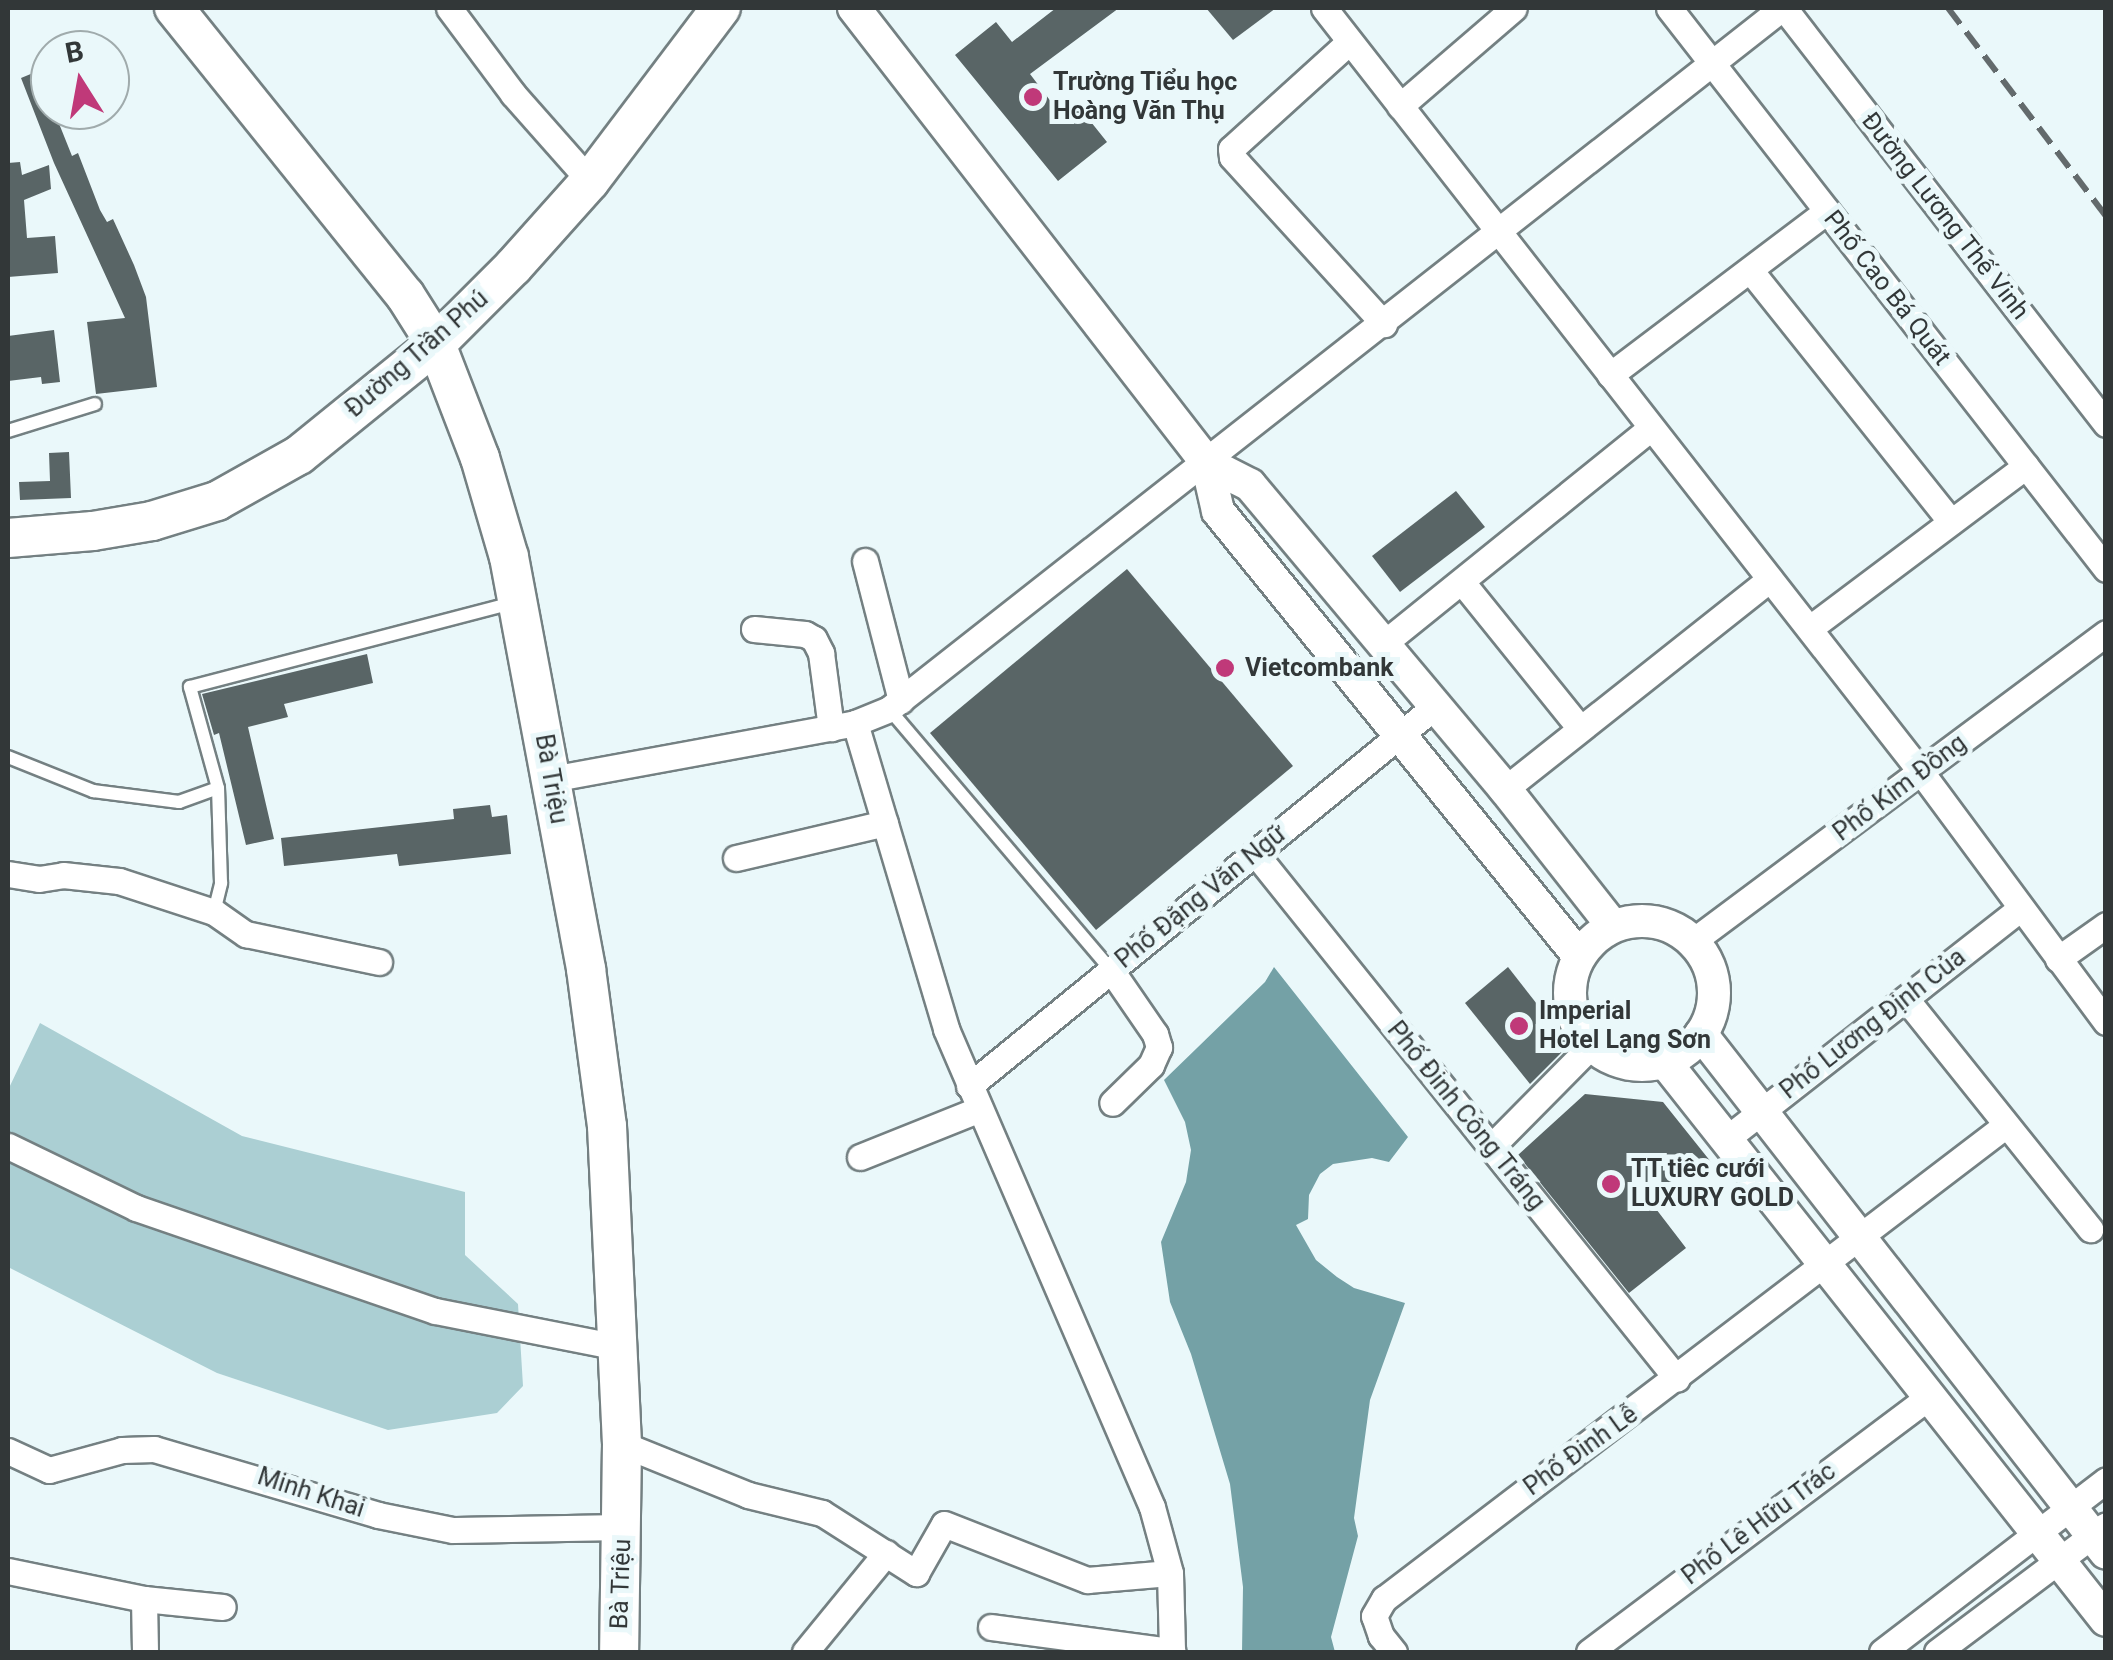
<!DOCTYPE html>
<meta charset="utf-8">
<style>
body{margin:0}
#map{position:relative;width:2113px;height:1660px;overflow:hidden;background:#eaf8fa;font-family:Roboto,sans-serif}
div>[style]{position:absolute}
.green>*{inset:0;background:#abcfd3}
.water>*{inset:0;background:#74a1a6}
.building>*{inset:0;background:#596566}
.roads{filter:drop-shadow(2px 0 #748082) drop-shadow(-2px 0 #748082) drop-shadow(0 2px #748082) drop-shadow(0 -2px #748082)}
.service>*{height:12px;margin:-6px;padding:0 6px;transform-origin:6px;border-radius:6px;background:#fff}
.minor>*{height:25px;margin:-12.5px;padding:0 12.5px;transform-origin:12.5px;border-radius:12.5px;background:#fff}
.tertiary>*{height:32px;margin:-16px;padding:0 16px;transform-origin:16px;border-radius:16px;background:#fff}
.tertiary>.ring{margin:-16px;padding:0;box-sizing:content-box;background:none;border:32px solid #fff;border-radius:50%}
.secondary>*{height:38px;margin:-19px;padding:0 19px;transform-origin:19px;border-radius:19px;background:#fff}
.rail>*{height:6px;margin-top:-3px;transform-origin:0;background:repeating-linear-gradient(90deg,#636a6c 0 20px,transparent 0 30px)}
.dots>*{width:28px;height:28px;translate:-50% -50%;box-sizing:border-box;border:5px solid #eaf8fa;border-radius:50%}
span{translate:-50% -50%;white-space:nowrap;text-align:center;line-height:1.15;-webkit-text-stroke:10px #eaf8fa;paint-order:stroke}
.poi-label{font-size:25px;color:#323738;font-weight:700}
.left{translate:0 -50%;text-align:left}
.street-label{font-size:25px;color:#323738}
.frame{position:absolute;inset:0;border:10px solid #323738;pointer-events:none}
.north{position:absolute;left:30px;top:30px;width:100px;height:100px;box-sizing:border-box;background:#eaf8fa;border:2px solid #a0abac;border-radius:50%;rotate:349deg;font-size:28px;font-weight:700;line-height:40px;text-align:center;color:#323738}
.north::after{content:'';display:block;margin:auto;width:35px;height:45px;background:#c03979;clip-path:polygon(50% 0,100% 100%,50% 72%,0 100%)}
</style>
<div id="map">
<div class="green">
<i style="clip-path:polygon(40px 1023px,242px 1136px,465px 1192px,465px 1255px,518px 1304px,523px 1386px,497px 1413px,388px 1430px,217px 1373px,8px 1267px,8px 1090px)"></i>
</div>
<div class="water">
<i style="clip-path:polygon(1274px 967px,1408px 1137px,1389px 1162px,1372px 1158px,1333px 1164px,1320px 1174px,1309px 1195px,1308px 1219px,1296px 1225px,1316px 1260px,1337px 1277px,1354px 1288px,1405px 1303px,1370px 1400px,1354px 1518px,1358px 1536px,1331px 1637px,1335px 1652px,1242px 1652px,1243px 1587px,1230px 1484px,1191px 1354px,1170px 1302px,1161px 1242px,1186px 1182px,1191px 1150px,1185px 1122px,1164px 1080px,1265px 982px)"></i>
</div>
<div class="building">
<i style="clip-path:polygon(1056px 8px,1119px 8px,1030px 74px,1052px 103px,1067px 92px,1107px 142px,1058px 181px,955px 55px,996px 22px,1012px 42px)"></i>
<i style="clip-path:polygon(1206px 8px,1276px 8px,1233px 40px)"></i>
<i style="clip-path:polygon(38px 71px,72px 156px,78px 153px,100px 210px,107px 222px,113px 219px,134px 265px,146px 297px,157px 387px,96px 394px,87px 322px,125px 318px,54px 163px,21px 78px)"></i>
<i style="clip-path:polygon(20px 162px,22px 175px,49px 165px,51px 189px,24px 200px,27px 238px,55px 236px,58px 273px,8px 277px,8px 163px)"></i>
<i style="clip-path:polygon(54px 330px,60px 382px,42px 384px,41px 377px,8px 381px,8px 336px)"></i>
<i style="clip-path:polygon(69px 452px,71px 498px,20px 500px,19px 482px,50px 481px,49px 453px)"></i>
<i style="clip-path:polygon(1456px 491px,1485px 527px,1400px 592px,1372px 556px)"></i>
<i style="clip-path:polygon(1127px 569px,1293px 766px,1096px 930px,930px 733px)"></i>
<i style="clip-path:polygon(367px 654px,373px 683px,284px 704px,288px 717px,248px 727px,274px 839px,246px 845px,219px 733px,214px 735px,202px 694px)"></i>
<i style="clip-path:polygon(490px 805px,492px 817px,507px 815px,511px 854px,399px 866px,397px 854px,284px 866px,281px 838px,454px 819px,453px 809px)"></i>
<i style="clip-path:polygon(1508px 967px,1569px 1045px,1530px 1084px,1465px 1003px)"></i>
<i style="clip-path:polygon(1585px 1094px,1663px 1102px,1711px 1162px,1653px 1205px,1686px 1248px,1629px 1293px,1518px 1155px)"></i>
</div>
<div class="roads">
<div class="service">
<i style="left:8px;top:431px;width:91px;rotate:-17.2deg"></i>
<i style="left:889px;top:709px;width:343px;rotate:49.6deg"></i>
<i style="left:8px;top:757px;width:92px;rotate:21.8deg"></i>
<i style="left:93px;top:791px;width:87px;rotate:7.3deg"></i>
<i style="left:179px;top:802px;width:41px;rotate:-19.7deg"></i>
<i style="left:218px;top:788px;width:105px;rotate:-105.5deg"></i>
<i style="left:190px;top:687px;width:334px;rotate:-14.6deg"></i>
<i style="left:214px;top:912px;width:30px;rotate:-76deg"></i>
<i style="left:221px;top:883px;width:95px;rotate:-91.8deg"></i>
</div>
<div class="minor">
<i style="left:449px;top:8px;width:107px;rotate:53.3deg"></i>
<i style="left:513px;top:94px;width:116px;rotate:48.5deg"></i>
<i style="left:1324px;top:8px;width:970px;rotate:52deg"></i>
<i style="left:1921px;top:772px;width:311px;rotate:53.5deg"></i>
<i style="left:1669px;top:8px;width:711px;rotate:52.08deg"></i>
<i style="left:1784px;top:8px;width:526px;rotate:52.26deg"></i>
<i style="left:1349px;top:42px;width:159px;rotate:137.8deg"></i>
<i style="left:1231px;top:149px;width:8px;rotate:83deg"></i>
<i style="left:1232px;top:157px;width:226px;rotate:47.7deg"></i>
<i style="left:1400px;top:106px;width:150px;rotate:-40.7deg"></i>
<i style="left:1750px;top:270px;width:322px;rotate:51.4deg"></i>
<i style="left:1610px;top:375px;width:272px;rotate:-37.1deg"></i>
<i style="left:865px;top:561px;width:144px;rotate:75.5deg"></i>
<i style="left:1462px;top:582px;width:186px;rotate:51.1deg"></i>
<i style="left:1810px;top:628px;width:270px;rotate:-36.9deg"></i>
<i style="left:754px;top:629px;width:51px;rotate:5.6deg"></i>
<i style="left:805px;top:634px;width:10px;rotate:29deg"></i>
<i style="left:814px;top:639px;width:16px;rotate:63deg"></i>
<i style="left:821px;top:653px;width:76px;rotate:82.4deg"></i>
<i style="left:1383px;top:644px;width:344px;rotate:-38.9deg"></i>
<i style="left:855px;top:723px;width:319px;rotate:73.4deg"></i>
<i style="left:946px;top:1029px;width:520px;rotate:66.69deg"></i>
<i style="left:1152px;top:1507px;width:68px;rotate:74.7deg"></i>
<i style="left:1170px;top:1573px;width:79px;rotate:88.5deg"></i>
<i style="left:551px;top:779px;width:309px;rotate:-10.4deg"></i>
<i style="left:855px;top:723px;width:37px;rotate:-22deg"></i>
<i style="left:889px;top:709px;width:1135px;rotate:-38.13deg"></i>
<i style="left:1505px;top:789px;width:338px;rotate:-38.4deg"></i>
<i style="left:1255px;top:853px;width:674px;rotate:51.26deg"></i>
<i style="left:736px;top:858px;width:153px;rotate:-13.2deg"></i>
<i style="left:8px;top:874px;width:31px;rotate:9deg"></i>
<i style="left:39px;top:879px;width:24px;rotate:-9deg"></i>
<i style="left:63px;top:875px;width:56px;rotate:6.1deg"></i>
<i style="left:119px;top:881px;width:100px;rotate:18.1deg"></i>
<i style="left:214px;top:912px;width:39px;rotate:35deg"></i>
<i style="left:246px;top:934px;width:136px;rotate:11.9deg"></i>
<i style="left:1693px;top:941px;width:515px;rotate:-36.71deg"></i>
<i style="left:2058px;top:959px;width:59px;rotate:-35.3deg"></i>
<i style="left:1111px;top:970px;width:78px;rotate:55.5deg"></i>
<i style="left:1155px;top:1034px;width:14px;rotate:73deg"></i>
<i style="left:1159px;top:1047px;width:20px;rotate:114deg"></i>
<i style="left:1151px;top:1065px;width:54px;rotate:135.7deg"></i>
<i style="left:1906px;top:999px;width:295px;rotate:51.3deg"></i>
<i style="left:969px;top:1086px;width:600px;rotate:-39.18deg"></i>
<i style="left:1725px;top:1140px;width:376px;rotate:-38.1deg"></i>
<i style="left:8px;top:1146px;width:142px;rotate:25.8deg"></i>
<i style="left:136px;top:1208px;width:316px;rotate:19deg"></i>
<i style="left:435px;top:1311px;width:187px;rotate:11.1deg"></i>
<i style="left:1491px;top:1147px;width:142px;rotate:-45.3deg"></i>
<i style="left:860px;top:1157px;width:129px;rotate:-21.8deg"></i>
<i style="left:622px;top:1444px;width:136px;rotate:22deg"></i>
<i style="left:748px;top:1495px;width:76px;rotate:13.7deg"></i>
<i style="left:822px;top:1513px;width:112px;rotate:32.6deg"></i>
<i style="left:916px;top:1573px;width:56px;rotate:-60.3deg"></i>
<i style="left:944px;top:1524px;width:154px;rotate:21.4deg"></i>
<i style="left:1087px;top:1580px;width:83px;rotate:-4.8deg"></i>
<i style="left:8px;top:1451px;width:45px;rotate:24.9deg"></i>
<i style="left:49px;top:1470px;width:76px;rotate:-15.3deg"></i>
<i style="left:122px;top:1450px;width:32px;rotate:-2deg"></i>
<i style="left:154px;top:1449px;width:234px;rotate:16.4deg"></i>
<i style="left:378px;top:1515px;width:76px;rotate:11.3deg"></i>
<i style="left:453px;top:1530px;width:170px;rotate:-1deg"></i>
<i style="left:8px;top:1571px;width:139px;rotate:11.6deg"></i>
<i style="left:144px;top:1599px;width:79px;rotate:5.8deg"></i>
<i style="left:144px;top:1599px;width:53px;rotate:88.9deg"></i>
<i style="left:991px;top:1627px;width:183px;rotate:7.6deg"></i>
<i style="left:805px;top:1652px;width:128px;rotate:-50.7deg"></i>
<i style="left:1394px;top:1652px;width:21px;rotate:-129deg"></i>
<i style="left:1381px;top:1636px;width:21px;rotate:-109deg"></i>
<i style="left:1374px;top:1616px;width:20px;rotate:-60deg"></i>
<i style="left:1384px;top:1599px;width:782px;rotate:-37.31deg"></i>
<i style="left:1589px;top:1652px;width:426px;rotate:-36.9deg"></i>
<i style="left:1882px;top:1652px;width:282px;rotate:-37.5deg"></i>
<i style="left:1937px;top:1652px;width:211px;rotate:-36.9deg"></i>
</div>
<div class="tertiary">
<i style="left:854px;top:8px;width:576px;rotate:52.19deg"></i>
<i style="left:1207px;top:463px;width:48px;rotate:27.1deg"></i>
<i style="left:1250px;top:485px;width:397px;rotate:50deg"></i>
<i style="left:1505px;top:789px;width:174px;rotate:51.8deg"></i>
<i style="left:1207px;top:463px;width:49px;rotate:77.1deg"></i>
<i style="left:1218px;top:511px;width:573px;rotate:50.95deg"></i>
<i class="ring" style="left:1570px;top:921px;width:112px;height:112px"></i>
<i style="left:1701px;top:1034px;width:658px;rotate:52.03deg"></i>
<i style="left:1665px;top:1062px;width:711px;rotate:51.68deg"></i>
</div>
<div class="secondary">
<i style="left:174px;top:8px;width:368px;rotate:51.2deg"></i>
<i style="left:405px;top:295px;width:58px;rotate:57.7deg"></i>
<i style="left:436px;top:344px;width:122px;rotate:68.9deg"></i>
<i style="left:480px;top:458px;width:103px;rotate:73.7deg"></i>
<i style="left:509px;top:557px;width:419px;rotate:79.4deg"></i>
<i style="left:586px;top:969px;width:158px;rotate:82.4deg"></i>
<i style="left:607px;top:1126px;width:318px;rotate:87.3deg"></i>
<i style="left:622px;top:1444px;width:208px;rotate:90.8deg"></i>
<i style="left:8px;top:538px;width:85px;rotate:-4.7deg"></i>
<i style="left:93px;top:531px;width:60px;rotate:-9.6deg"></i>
<i style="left:152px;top:521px;width:68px;rotate:-17.1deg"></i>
<i style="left:217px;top:501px;width:94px;rotate:-29.3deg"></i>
<i style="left:299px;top:455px;width:176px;rotate:-39deg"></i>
<i style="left:436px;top:344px;width:109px;rotate:-45deg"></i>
<i style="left:513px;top:267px;width:115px;rotate:-48.2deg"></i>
<i style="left:590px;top:181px;width:217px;rotate:-52.9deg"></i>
</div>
</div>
<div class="rail">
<i style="left:1948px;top:8px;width:261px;rotate:52.8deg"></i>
</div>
<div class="dots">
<i style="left:1033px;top:97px;background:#c03979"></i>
<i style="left:1225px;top:668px;background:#c03979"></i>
<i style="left:1519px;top:1026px;background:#c03979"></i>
<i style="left:1611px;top:1184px;background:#c03979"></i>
</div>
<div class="poi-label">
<span class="left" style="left:1053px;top:97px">Trường Tiểu học<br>Hoàng Văn Thụ</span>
<span class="left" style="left:1245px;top:668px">Vietcombank</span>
<span class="left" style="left:1539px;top:1026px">Imperial<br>Hotel Lạng Sơn</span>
<span class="left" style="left:1631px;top:1184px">TT tiêc cưới<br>LUXURY GOLD</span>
</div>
<div class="street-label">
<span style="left:1945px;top:216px;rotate:52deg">Đường Lương Thế Vinh</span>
<span style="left:1887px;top:288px;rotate:52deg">Phố Cao Bá Quát</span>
<span style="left:417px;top:354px;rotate:-41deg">Đường Trần Phú</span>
<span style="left:551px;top:779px;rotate:80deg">Bà Triệu</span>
<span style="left:1900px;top:788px;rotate:-37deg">Phố Kim Đồng</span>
<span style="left:1201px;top:897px;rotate:-39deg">Phố Đặng Văn Ngữ</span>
<span style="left:1873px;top:1024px;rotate:-38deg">Phố Lương Định Của</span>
<span style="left:1466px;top:1116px;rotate:51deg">Phố Đinh Công Tráng</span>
<span style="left:1581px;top:1451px;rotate:-36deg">Phố Đinh Lễ</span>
<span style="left:311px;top:1493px;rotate:18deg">Minh Khai</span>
<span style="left:1759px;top:1524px;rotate:-37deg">Phố Lê Hữu Trác</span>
<span style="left:621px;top:1584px;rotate:-88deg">Bà Triệu</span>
</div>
<div class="frame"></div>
<div class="north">B</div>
</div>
